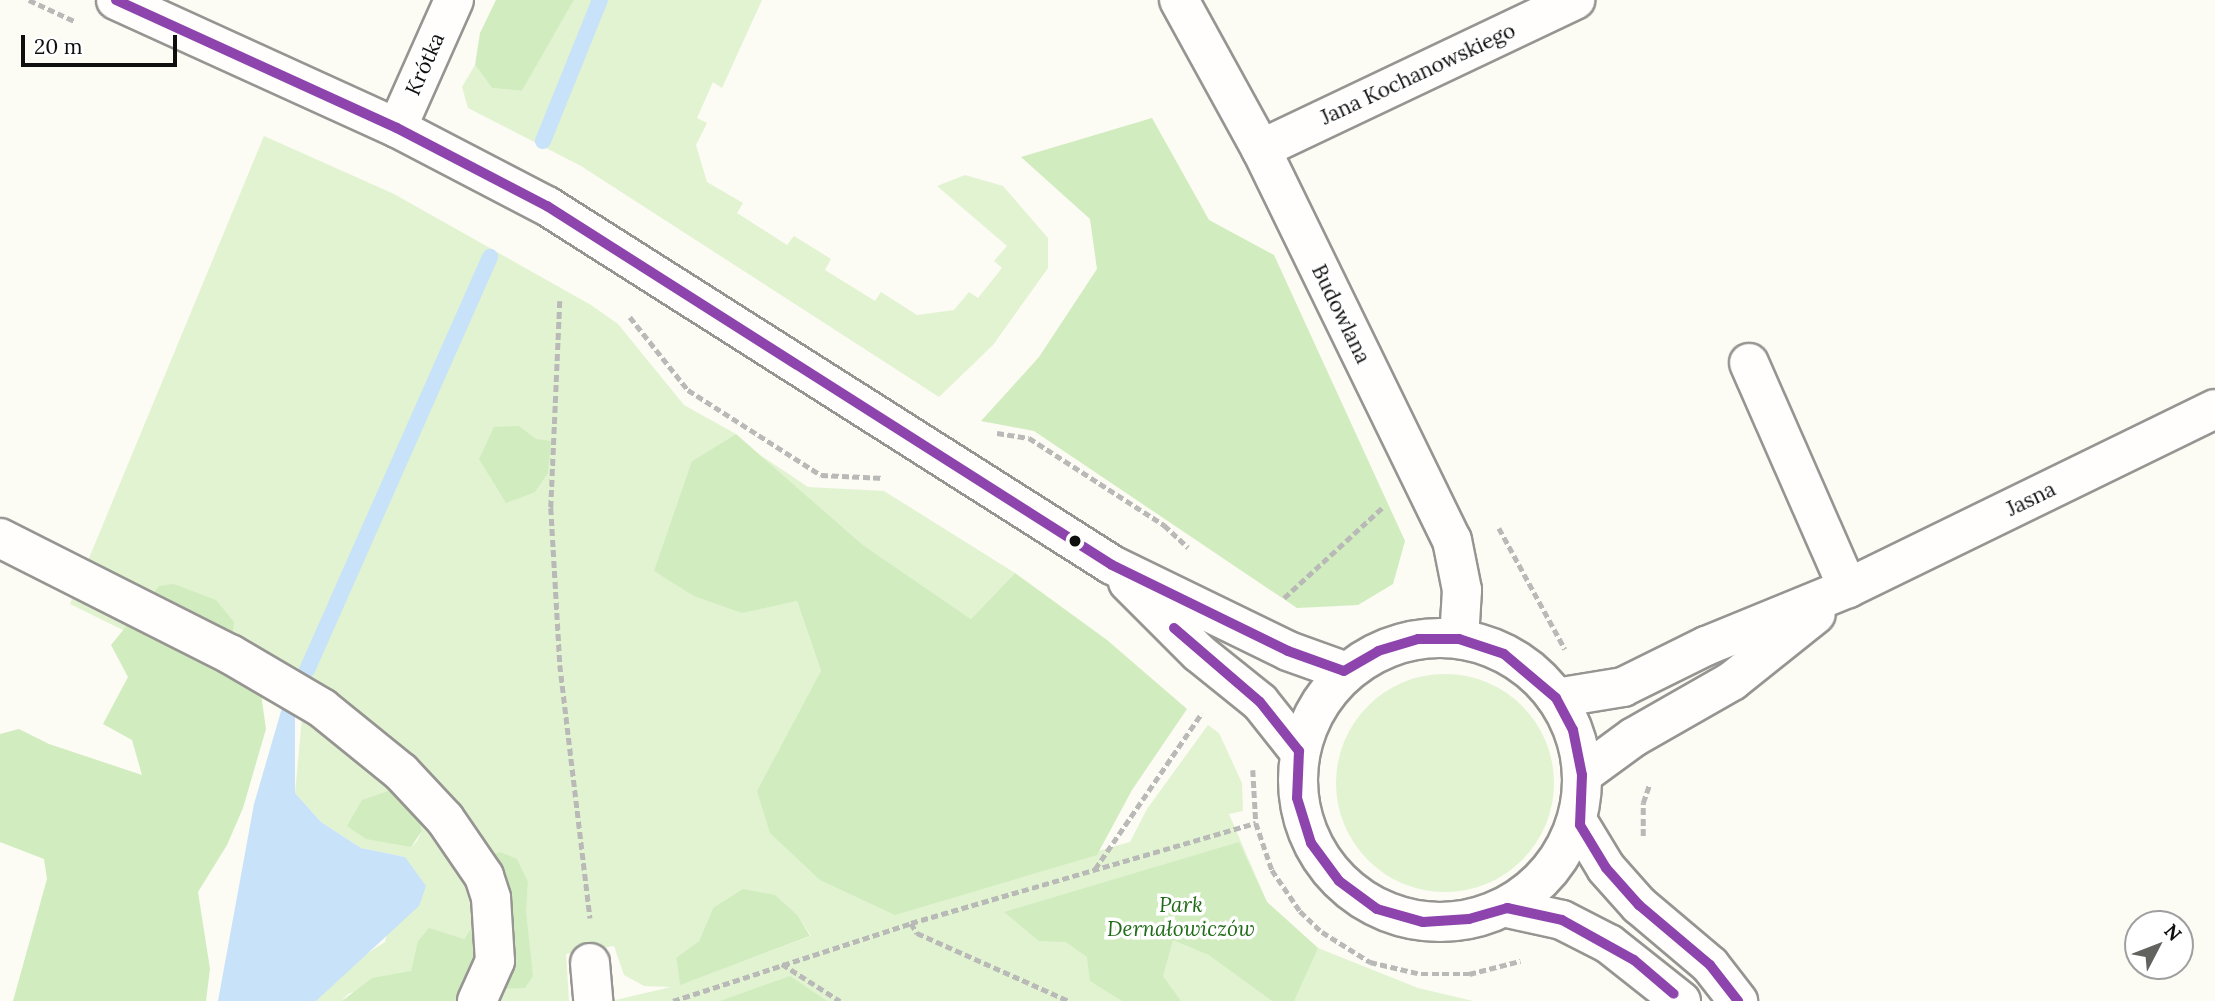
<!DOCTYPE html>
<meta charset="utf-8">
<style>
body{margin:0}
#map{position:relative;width:2215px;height:1001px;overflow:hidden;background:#fcfbf4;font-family:Lora,serif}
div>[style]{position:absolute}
.green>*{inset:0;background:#e2f3d2}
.round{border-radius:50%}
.forest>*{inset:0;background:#d1ecbf}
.water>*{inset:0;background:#c7e2f9}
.stream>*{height:16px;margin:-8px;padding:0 8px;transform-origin:8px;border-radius:8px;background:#c7e2f9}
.path>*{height:4.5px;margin-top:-2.25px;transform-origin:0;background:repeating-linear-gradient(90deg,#b9b9b8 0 7px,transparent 0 10.5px)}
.roads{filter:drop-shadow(2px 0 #969592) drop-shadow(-2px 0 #969592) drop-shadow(0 2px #969592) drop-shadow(0 -2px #969592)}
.minor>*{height:38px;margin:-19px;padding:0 19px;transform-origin:19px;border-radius:19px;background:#fffefd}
.minor>.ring{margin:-19px;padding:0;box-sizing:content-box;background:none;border:38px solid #fffefd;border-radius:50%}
.bus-1>*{height:10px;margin:-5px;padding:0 5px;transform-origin:5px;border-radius:5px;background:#8e44ad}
.dots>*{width:19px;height:19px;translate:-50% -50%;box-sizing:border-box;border:4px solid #fff;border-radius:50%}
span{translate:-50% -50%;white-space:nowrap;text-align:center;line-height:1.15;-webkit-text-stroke:7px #fff;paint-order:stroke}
.street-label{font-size:21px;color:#0f0f0f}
.park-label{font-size:21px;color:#226c19;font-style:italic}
.north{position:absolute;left:2124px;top:910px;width:70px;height:70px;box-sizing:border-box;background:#fff;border:2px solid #9f9f9f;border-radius:50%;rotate:48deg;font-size:19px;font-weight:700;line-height:28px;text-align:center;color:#0f0f0f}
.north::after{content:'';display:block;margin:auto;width:24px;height:32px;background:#62625f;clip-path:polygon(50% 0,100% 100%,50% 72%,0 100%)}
.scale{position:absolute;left:21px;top:35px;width:156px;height:32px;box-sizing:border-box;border:4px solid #0f0f0f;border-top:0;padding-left:9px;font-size:21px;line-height:24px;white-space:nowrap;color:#0f0f0f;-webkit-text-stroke:5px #fff;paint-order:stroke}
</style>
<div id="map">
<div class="green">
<i style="clip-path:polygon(574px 0,762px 0,722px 88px,713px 82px,697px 118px,707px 123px,696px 145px,707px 182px,743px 203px,737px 213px,787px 245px,794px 236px,831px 259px,825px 270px,875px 301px,881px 292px,917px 315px,954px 310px,969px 292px,978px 298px,1002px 268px,994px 261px,1007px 246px,937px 186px,965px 175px,1003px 186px,1048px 238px,1048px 268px,993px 345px,939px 397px,581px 166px,468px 108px,462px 87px,475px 65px,492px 88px,522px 91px)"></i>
<i style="clip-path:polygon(evenodd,264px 136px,394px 194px,591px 305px,618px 324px,684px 405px,736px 434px,692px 461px,741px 613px,797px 601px,821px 671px,809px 700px,887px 911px,1130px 842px,1147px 809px,1208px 725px,1219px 733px,1242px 783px,1243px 811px,1229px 814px,1267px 902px,1318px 948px,1418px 988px,1473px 1001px,611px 1001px,671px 987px,644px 986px,624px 975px,614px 946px,566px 954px,569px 1001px,466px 1001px,525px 912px,528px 882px,477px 919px,463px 940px,429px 929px,411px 971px,348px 994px,342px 1001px,315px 1001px,357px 960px,385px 942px,405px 857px,361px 848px,321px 822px,295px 793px,302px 718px,70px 604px,264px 136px,416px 806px,422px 831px,417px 841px,411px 847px,386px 839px,416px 806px,264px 136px,713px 908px,798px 916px,811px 936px,680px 984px,676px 959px,699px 941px,713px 908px)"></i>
<i style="clip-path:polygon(760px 455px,808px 487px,884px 491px,1015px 573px,971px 619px,863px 545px)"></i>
<i class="round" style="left:1336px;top:674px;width:218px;height:218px"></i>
</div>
<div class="forest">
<i style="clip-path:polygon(496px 0,574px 0,522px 91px,492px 88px,475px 65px,480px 33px)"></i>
<i style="clip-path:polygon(1152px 118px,1209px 220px,1274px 255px,1405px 541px,1393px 584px,1358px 605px,1297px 608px,1034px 431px,981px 421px,1039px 357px,1097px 269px,1090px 219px,1021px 157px)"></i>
<i style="clip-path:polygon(519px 426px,536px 439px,551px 441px,548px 473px,535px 492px,506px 503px,479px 459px,494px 427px)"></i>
<i style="clip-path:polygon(736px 434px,863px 545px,971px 619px,1015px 573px,1107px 640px,1187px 709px,1132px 790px,1097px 855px,895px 915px,820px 880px,770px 833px,757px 791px,821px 671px,797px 601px,742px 613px,694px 596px,654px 571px,692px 461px)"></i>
<i style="clip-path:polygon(174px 584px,216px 600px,234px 622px,230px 654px,260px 687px,266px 729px,243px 808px,227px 845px,198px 892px,210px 969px,206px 1001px,13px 1001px,47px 879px,44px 859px,0 842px,0 734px,19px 729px,49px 744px,142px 775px,132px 740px,103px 724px,128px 677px,111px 645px,159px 586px)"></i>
<i style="clip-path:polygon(391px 790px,416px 806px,422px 831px,411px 847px,366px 839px,347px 826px,362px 800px)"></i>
<i style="clip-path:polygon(1239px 842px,1267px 902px,1318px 948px,1294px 1001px,1272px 1001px,1209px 955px,1173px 940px,1163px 976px,1181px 1001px,1122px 1001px,1090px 981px,1087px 957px,1066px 942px,1039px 941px,1004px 912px)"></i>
<i style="clip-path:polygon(500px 852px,517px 859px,528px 882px,526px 912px,533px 976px,525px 988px,497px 989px,466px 1001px,342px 1001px,372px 978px,411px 971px,418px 941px,429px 928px,464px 939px,477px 919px,481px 860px)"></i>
<i style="clip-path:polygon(743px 889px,775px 895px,798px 916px,810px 936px,680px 985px,676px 958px,699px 941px,713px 908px)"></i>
<i style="clip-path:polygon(790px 976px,827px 1001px,720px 1001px)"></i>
</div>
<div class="water">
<i style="clip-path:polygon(282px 708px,295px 712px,295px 793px,321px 822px,361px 848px,405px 857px,426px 886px,419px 906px,316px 1001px,218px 1001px,254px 804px)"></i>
</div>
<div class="stream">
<i style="left:543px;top:141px;width:152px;rotate:-68deg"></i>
<i style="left:307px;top:670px;width:452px;rotate:-66.1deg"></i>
</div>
<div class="path">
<i style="left:29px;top:0;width:50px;rotate:25deg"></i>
<i style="left:560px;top:301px;width:207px;rotate:92.5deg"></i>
<i style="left:551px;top:508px;width:157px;rotate:86.7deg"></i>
<i style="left:560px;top:665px;width:255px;rotate:83.2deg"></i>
<i style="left:630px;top:317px;width:93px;rotate:51.5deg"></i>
<i style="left:688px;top:390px;width:158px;rotate:32.6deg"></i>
<i style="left:821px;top:475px;width:63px;rotate:2.7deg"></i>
<i style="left:997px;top:433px;width:32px;rotate:9deg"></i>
<i style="left:1029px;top:438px;width:161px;rotate:32.8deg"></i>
<i style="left:1164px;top:525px;width:33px;rotate:43deg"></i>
<i style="left:1499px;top:528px;width:138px;rotate:61.4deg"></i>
<i style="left:1284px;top:598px;width:134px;rotate:-42.6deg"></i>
<i style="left:1253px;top:770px;width:53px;rotate:86.8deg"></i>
<i style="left:1256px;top:823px;width:50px;rotate:71.2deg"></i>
<i style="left:1272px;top:870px;width:50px;rotate:55.7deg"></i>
<i style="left:1300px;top:911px;width:30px;rotate:44deg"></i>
<i style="left:1322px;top:932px;width:57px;rotate:32deg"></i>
<i style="left:1370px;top:962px;width:52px;rotate:13.2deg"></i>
<i style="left:1421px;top:974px;width:48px"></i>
<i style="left:1469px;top:974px;width:53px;rotate:-14.3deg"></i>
<i style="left:1643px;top:836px;width:33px;rotate:-90deg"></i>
<i style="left:1643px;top:803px;width:18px;rotate:-71deg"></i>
<i style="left:1095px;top:869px;width:189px;rotate:-55.6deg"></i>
<i style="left:911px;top:923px;width:12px;rotate:59deg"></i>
<i style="left:917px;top:933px;width:167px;rotate:24.1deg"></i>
<i style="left:782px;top:964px;width:69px;rotate:32.5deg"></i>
<i style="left:673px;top:1001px;width:250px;rotate:-18.1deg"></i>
<i style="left:911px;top:923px;width:359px;rotate:-16.2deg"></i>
</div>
<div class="roads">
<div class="minor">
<i style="left:116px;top:0;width:309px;rotate:24.5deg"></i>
<i style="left:397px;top:128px;width:169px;rotate:27.5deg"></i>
<i style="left:547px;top:206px;width:669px;rotate:32.43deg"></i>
<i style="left:1112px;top:565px;width:196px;rotate:26deg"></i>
<i style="left:1288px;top:651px;width:59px;rotate:19.7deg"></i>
<i style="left:1179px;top:0;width:170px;rotate:61.2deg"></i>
<i style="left:1261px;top:149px;width:435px;rotate:64deg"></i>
<i style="left:1452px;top:540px;width:51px;rotate:78.7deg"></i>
<i style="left:1462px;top:590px;width:49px;rotate:93.5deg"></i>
<i style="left:397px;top:128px;width:140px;rotate:-66deg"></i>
<i style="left:1261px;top:149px;width:348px;rotate:-25.4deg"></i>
<i style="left:1749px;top:363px;width:246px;rotate:66.3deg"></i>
<i style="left:0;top:538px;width:258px;rotate:26.8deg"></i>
<i style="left:230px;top:654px;width:107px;rotate:30.4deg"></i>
<i style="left:322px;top:708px;width:102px;rotate:39deg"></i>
<i style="left:401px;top:772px;width:64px;rotate:46.9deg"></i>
<i style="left:445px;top:819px;width:69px;rotate:55.6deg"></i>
<i style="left:484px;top:876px;width:23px;rotate:72deg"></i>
<i style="left:491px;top:898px;width:63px;rotate:86.4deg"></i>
<i style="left:495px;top:961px;width:44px;rotate:114.2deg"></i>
<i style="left:1128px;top:582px;width:100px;rotate:45deg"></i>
<i style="left:1199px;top:653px;width:78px;rotate:38.8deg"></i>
<i style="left:1260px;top:702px;width:63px;rotate:51.5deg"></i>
<i class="ring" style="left:1298px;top:638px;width:246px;height:246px"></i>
<i style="left:1556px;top:698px;width:68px;rotate:-9.3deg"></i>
<i style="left:1623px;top:687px;width:93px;rotate:-26.3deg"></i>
<i style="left:1706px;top:646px;width:153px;rotate:-22.2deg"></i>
<i style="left:1848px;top:588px;width:408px;rotate:-26deg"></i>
<i style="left:1582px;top:775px;width:64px;rotate:-36.2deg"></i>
<i style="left:1634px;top:737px;width:113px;rotate:-29.7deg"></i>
<i style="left:1732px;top:681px;width:107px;rotate:-38.6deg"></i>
<i style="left:1580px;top:825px;width:50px;rotate:58.8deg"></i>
<i style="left:1606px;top:868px;width:50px;rotate:48.3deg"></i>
<i style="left:1639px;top:905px;width:93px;rotate:40.2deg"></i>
<i style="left:1710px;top:965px;width:46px;rotate:52.1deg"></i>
<i style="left:1507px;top:908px;width:56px;rotate:12.3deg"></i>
<i style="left:1562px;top:920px;width:53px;rotate:27.1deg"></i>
<i style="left:1609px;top:944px;width:92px;rotate:38.4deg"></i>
<i style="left:590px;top:963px;width:38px;rotate:85deg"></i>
</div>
</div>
<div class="bus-1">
<i style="left:116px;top:0;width:309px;rotate:24.5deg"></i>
<i style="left:397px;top:128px;width:169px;rotate:27.5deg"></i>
<i style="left:547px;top:206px;width:669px;rotate:32.43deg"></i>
<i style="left:1112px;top:565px;width:196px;rotate:26deg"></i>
<i style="left:1288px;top:651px;width:59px;rotate:19.7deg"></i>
<i style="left:1344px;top:671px;width:39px;rotate:-30deg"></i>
<i style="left:1378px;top:651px;width:42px;rotate:-16.7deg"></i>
<i style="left:1418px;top:639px;width:41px"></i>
<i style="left:1459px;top:639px;width:47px;rotate:18.4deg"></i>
<i style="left:1504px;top:654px;width:68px;rotate:40.2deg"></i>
<i style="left:1556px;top:698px;width:36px;rotate:62deg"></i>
<i style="left:1573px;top:730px;width:46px;rotate:78.7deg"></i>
<i style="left:1582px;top:775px;width:50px;rotate:92.3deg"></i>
<i style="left:1580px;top:825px;width:50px;rotate:58.8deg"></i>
<i style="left:1606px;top:868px;width:50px;rotate:48.3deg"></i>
<i style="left:1639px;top:905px;width:93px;rotate:40.2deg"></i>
<i style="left:1710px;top:965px;width:46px;rotate:52.1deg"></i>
<i style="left:1174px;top:628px;width:113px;rotate:40.7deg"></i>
<i style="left:1260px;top:702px;width:63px;rotate:51.5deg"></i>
<i style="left:1299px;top:751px;width:47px;rotate:92.4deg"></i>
<i style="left:1297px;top:798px;width:47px;rotate:72.7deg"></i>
<i style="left:1311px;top:843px;width:47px;rotate:53.6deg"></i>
<i style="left:1339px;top:881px;width:47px;rotate:36.4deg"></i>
<i style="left:1377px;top:909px;width:48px;rotate:15.8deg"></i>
<i style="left:1423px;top:922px;width:46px;rotate:-3.7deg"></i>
<i style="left:1469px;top:919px;width:40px;rotate:-16deg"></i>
<i style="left:1507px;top:908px;width:56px;rotate:12.3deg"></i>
<i style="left:1562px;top:920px;width:82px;rotate:29.1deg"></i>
<i style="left:1634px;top:960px;width:52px;rotate:40.4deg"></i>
</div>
<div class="dots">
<i style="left:1075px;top:541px;background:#0f0f0f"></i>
</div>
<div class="street-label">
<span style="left:425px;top:64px;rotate:-66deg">Krótka</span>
<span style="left:1418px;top:74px;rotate:-25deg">Jana Kochanowskiego</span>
<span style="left:1341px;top:314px;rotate:64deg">Budowlana</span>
<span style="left:2031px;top:499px;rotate:-26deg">Jasna</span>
</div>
<div class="park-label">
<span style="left:1181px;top:917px">Park<br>Dernałowiczów</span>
</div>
<div class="north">N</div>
<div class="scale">20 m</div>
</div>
